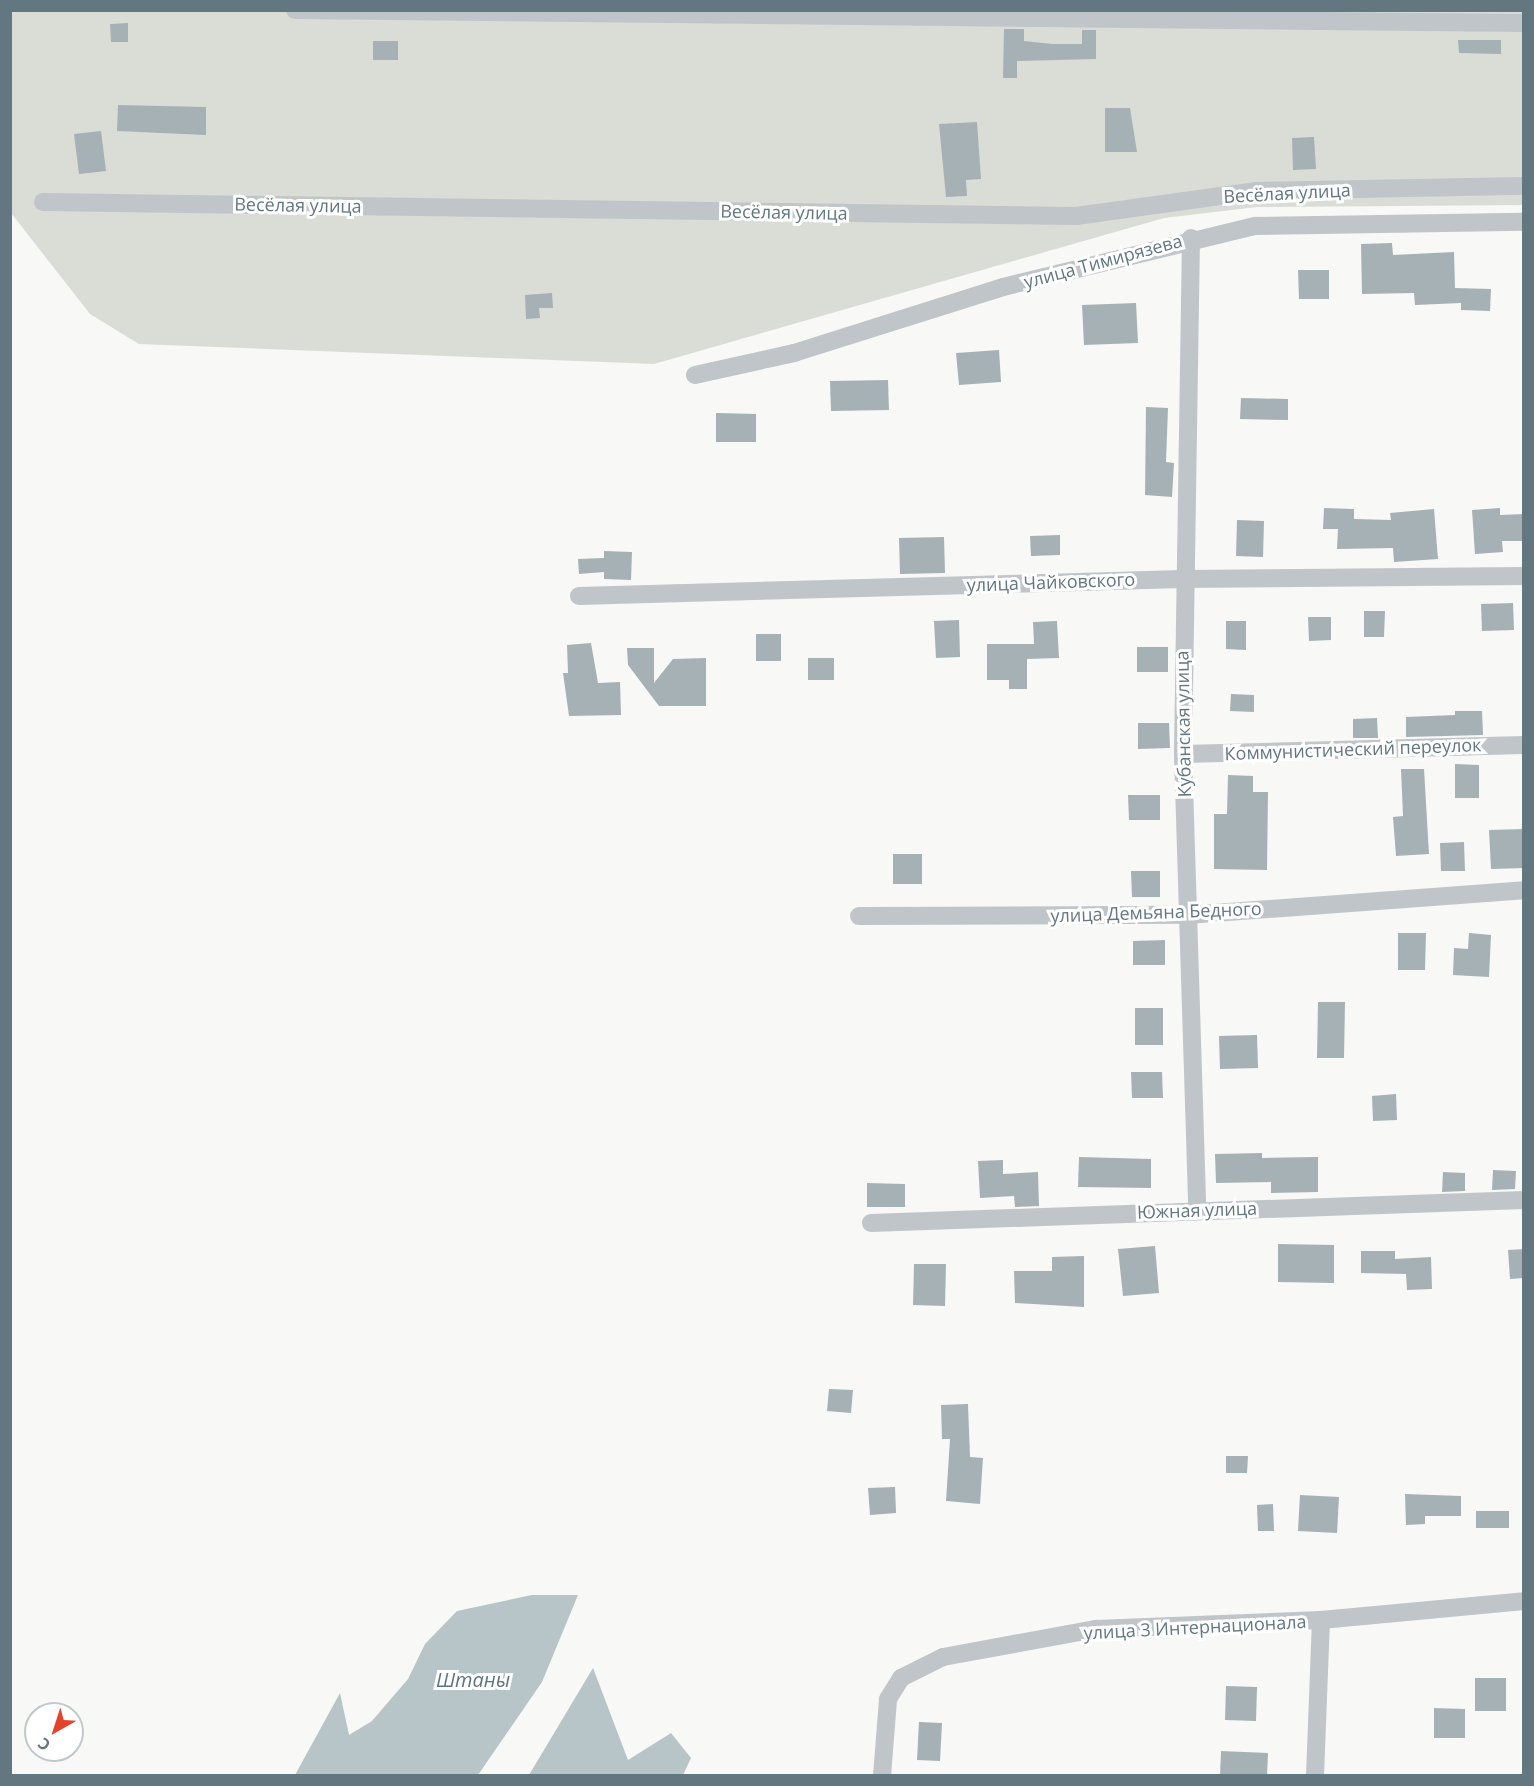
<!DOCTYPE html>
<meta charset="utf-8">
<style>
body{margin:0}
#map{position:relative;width:1534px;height:1786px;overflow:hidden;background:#f8f8f6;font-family:"Open Sans",sans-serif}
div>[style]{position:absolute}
.green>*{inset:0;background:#d9ddd5}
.water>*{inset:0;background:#b7c5c8}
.building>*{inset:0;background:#a6b1b5}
.minor>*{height:18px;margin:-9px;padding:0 9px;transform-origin:9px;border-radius:9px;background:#bfc5c8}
span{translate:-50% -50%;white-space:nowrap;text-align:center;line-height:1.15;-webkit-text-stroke:6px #fff;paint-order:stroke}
.street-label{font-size:18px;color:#637781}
.water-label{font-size:20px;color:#5e767b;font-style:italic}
.frame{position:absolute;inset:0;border:12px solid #637781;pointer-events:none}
.north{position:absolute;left:24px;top:1702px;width:60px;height:60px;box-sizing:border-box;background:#fff;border:2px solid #c1c9cd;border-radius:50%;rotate:219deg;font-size:16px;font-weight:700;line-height:24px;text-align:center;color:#637781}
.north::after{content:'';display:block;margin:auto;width:21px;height:27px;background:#e3422b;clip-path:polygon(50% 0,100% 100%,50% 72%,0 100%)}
</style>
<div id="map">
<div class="green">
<i style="clip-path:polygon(11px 11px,1523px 11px,1523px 205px,1257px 207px,1164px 218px,654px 364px,139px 344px,90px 314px,11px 213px)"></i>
</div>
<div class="water">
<i style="clip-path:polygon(532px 1595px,578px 1595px,542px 1682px,478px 1775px,295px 1775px,340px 1693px,349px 1735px,372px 1721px,408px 1679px,425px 1644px,457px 1611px)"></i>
<i style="clip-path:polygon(593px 1668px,628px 1760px,671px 1733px,691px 1758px,683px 1775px,529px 1775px)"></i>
</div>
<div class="building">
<i style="clip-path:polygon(128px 23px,128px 42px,111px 42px,110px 24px)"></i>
<i style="clip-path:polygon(1004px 29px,1024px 29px,1024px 41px,1052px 44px,1082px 44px,1082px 30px,1096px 30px,1096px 59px,1017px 61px,1017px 78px,1003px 78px)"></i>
<i style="clip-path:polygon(1458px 40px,1501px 40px,1501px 54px,1459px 53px)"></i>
<i style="clip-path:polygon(373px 41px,398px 41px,398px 60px,373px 60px)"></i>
<i style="clip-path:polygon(118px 105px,206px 107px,206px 135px,117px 131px)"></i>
<i style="clip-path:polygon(1105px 108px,1130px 108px,1137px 152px,1105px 152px)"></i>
<i style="clip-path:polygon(977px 122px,981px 179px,966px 180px,967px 196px,946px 197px,939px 124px)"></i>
<i style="clip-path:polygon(101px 131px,106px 171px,79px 174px,74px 134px)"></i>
<i style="clip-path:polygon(1314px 137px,1316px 169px,1293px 170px,1292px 138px)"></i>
<i style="clip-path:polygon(1392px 243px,1393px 255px,1454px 252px,1455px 288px,1491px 289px,1490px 311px,1461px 310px,1461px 303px,1415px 305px,1414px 293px,1362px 294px,1361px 244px)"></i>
<i style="clip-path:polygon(1298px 270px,1329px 270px,1329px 299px,1299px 299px)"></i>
<i style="clip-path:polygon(552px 293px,553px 308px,539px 308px,540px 318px,526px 319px,525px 295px)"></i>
<i style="clip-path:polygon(1136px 303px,1138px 343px,1084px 345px,1082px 305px)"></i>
<i style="clip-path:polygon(999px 350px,1001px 382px,959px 385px,956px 353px)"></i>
<i style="clip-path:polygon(888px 380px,889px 410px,831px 411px,830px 381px)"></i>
<i style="clip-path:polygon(1241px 398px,1288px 399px,1288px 420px,1240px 419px)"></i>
<i style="clip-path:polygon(1146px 407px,1168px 408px,1166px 462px,1174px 463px,1172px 497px,1145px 495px)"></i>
<i style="clip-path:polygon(716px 413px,756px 414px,756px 442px,716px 442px)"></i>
<i style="clip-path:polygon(1324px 508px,1354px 509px,1354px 519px,1391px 520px,1390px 513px,1434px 509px,1438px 559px,1394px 562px,1393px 548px,1337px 549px,1338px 529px,1323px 529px)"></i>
<i style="clip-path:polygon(1500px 508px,1500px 515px,1524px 514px,1524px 541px,1502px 541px,1503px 552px,1475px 554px,1472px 510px)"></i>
<i style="clip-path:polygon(1237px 520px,1264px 521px,1263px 557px,1236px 556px)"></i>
<i style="clip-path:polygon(1060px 535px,1060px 555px,1031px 556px,1030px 536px)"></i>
<i style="clip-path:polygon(944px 537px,945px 573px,900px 574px,899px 538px)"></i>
<i style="clip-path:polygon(604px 551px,632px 552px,631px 580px,604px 579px,604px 572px,579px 574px,578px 559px,604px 558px)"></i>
<i style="clip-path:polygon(1513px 603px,1514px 630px,1482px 631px,1481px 604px)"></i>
<i style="clip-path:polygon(1364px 611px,1385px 611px,1384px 637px,1364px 637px)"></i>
<i style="clip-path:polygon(1308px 617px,1331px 617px,1331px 640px,1309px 641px)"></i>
<i style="clip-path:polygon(959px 620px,960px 657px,936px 658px,934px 621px)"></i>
<i style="clip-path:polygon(1057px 621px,1059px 658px,1027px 659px,1027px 689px,1009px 689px,1009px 680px,987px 680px,987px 644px,1034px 644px,1033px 622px)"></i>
<i style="clip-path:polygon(1226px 621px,1246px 621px,1246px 650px,1226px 649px)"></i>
<i style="clip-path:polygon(756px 634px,781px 634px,781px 661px,756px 661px)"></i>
<i style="clip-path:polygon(591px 643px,598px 683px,620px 682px,621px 715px,569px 716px,563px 673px,568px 673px,567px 645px)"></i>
<i style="clip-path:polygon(1137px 647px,1168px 647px,1168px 672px,1137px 672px)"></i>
<i style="clip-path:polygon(627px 648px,654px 648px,654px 683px,673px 659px,706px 658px,706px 706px,659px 706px,628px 665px)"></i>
<i style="clip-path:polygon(808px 658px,834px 658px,834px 680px,808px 680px)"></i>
<i style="clip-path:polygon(1231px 694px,1254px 695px,1254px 712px,1230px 711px)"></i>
<i style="clip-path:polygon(1455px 711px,1482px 711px,1483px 735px,1406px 737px,1406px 717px,1455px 715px)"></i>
<i style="clip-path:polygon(1377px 718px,1378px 738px,1353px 738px,1353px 719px)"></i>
<i style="clip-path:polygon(1138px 723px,1169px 723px,1170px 748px,1138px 749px)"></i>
<i style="clip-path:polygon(1455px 764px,1479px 765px,1479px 798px,1455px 798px)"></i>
<i style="clip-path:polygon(1401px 769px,1424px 769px,1429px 854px,1396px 856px,1393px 817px,1403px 816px)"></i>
<i style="clip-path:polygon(1228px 775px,1253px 776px,1253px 792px,1268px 792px,1267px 870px,1214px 869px,1214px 814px,1227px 814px)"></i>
<i style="clip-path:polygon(1128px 795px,1160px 795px,1160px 820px,1129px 820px)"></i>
<i style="clip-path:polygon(1524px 829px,1524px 868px,1491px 869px,1489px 830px)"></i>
<i style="clip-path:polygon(1464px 842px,1465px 871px,1441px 871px,1440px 843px)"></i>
<i style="clip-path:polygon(893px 854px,922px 854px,922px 884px,893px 884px)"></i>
<i style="clip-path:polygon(1131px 871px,1160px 871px,1160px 897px,1132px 897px)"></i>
<i style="clip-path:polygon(1398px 933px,1426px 933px,1425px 970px,1398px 970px)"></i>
<i style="clip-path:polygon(1469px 933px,1491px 935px,1489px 977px,1453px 975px,1454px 948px,1468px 949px)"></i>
<i style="clip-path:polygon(1165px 940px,1165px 965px,1133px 965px,1133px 941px)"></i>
<i style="clip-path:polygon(1318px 1002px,1345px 1002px,1344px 1058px,1317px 1058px)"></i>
<i style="clip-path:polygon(1135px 1008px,1163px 1008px,1163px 1045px,1135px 1045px)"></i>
<i style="clip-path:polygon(1257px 1035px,1258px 1068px,1220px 1069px,1219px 1036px)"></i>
<i style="clip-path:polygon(1131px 1072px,1162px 1072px,1163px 1098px,1132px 1098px)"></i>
<i style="clip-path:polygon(1396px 1094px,1397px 1120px,1373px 1121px,1372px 1096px)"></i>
<i style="clip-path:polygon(1262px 1153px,1262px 1158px,1318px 1157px,1318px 1192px,1271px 1193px,1271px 1182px,1216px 1183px,1215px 1154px)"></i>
<i style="clip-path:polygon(1079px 1157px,1151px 1159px,1151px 1188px,1078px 1187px)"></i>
<i style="clip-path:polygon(1003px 1160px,1003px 1174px,1038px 1172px,1039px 1206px,1015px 1207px,1014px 1196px,980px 1198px,978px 1161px)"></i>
<i style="clip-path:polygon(1493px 1170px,1516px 1171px,1515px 1189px,1492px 1190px)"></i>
<i style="clip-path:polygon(1443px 1172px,1465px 1173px,1465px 1191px,1442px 1192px)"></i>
<i style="clip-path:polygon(867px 1183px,905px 1184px,905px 1207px,867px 1207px)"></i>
<i style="clip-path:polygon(1278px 1244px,1334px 1245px,1334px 1283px,1278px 1282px)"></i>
<i style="clip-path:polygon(1155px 1246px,1159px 1293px,1123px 1296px,1118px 1249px)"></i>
<i style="clip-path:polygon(1524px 1249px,1524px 1278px,1510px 1279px,1508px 1250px)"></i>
<i style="clip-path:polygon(1361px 1251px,1395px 1251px,1395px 1259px,1431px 1257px,1432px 1289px,1407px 1290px,1406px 1274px,1361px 1273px)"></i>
<i style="clip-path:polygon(1084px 1256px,1084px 1307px,1015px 1303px,1014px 1271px,1052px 1271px,1052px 1257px)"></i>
<i style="clip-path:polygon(914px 1264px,946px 1264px,945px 1306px,913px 1305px)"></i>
<i style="clip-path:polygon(829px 1389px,853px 1390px,851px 1413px,827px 1411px)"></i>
<i style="clip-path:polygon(968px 1404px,970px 1457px,983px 1458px,980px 1504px,946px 1501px,950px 1439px,942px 1439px,941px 1405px)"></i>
<i style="clip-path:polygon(1226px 1456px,1248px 1456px,1247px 1473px,1226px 1473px)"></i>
<i style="clip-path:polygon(895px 1487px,896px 1513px,870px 1515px,868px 1488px)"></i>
<i style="clip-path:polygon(1405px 1494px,1461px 1496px,1461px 1516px,1425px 1516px,1425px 1524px,1406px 1525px)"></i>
<i style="clip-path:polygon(1300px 1495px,1339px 1497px,1337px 1533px,1298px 1531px)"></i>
<i style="clip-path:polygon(1273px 1504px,1274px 1531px,1258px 1531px,1257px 1505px)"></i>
<i style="clip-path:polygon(1476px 1511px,1509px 1511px,1509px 1528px,1476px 1528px)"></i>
<i style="clip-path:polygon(1475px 1678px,1506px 1678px,1506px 1711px,1475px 1711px)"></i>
<i style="clip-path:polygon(1226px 1686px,1257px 1687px,1256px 1721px,1225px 1720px)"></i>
<i style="clip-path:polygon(1434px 1708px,1465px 1709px,1465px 1738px,1434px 1738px)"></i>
<i style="clip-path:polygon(919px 1722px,942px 1723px,940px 1761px,917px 1760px)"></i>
<i style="clip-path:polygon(1221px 1751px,1268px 1753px,1267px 1776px,1220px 1776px)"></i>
</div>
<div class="minor">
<i style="left:295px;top:10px;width:1229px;rotate:0.61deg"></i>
<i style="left:43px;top:202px;width:1033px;rotate:0.78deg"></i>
<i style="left:1076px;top:216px;width:183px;rotate:-7.9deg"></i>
<i style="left:1257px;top:191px;width:267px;rotate:-1.1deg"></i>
<i style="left:1191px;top:238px;width:516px;rotate:90.89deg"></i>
<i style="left:1183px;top:754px;width:456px;rotate:88.2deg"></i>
<i style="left:695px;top:375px;width:101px;rotate:-12.5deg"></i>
<i style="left:794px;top:353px;width:219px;rotate:-17.5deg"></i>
<i style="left:1003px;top:287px;width:260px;rotate:-13.6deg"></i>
<i style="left:1256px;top:226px;width:268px;rotate:-0.9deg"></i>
<i style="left:579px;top:596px;width:603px;rotate:-1.61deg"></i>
<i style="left:1182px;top:579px;width:342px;rotate:-0.5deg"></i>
<i style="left:1183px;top:754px;width:341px;rotate:-1.5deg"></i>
<i style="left:859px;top:916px;width:328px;rotate:-0.2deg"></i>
<i style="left:1187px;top:915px;width:338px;rotate:-4.2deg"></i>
<i style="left:871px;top:1223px;width:653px;rotate:-2.02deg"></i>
<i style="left:882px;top:1776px;width:77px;rotate:-85.5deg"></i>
<i style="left:888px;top:1699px;width:25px;rotate:-58deg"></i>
<i style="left:901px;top:1678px;width:47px;rotate:-26.6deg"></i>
<i style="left:943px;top:1657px;width:156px;rotate:-10.4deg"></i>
<i style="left:1096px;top:1629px;width:225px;rotate:-2.3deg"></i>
<i style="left:1321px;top:1620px;width:204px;rotate:-5.3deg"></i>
<i style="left:1315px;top:1776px;width:156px;rotate:-87.8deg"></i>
</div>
<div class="street-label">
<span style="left:1287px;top:193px;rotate:-3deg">Весёлая улица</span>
<span style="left:298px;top:205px;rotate:1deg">Весёлая улица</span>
<span style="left:784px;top:212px;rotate:1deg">Весёлая улица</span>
<span style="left:1103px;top:261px;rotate:-15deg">улица Тимирязева</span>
<span style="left:1051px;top:582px;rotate:-2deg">улица Чайковского</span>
<span style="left:1183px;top:724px;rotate:-91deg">Кубанская улица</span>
<span style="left:1353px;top:749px;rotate:-2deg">Коммунистический переулок</span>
<span style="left:1156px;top:912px;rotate:-2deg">улица Демьяна Бедного</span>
<span style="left:1197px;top:1210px;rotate:-2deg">Южная улица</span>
<span style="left:1195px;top:1627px;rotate:-3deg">улица 3 Интернационала</span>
</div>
<div class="water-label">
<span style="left:473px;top:1679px">Штаны</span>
</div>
<div class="frame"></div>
<div class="north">С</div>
</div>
